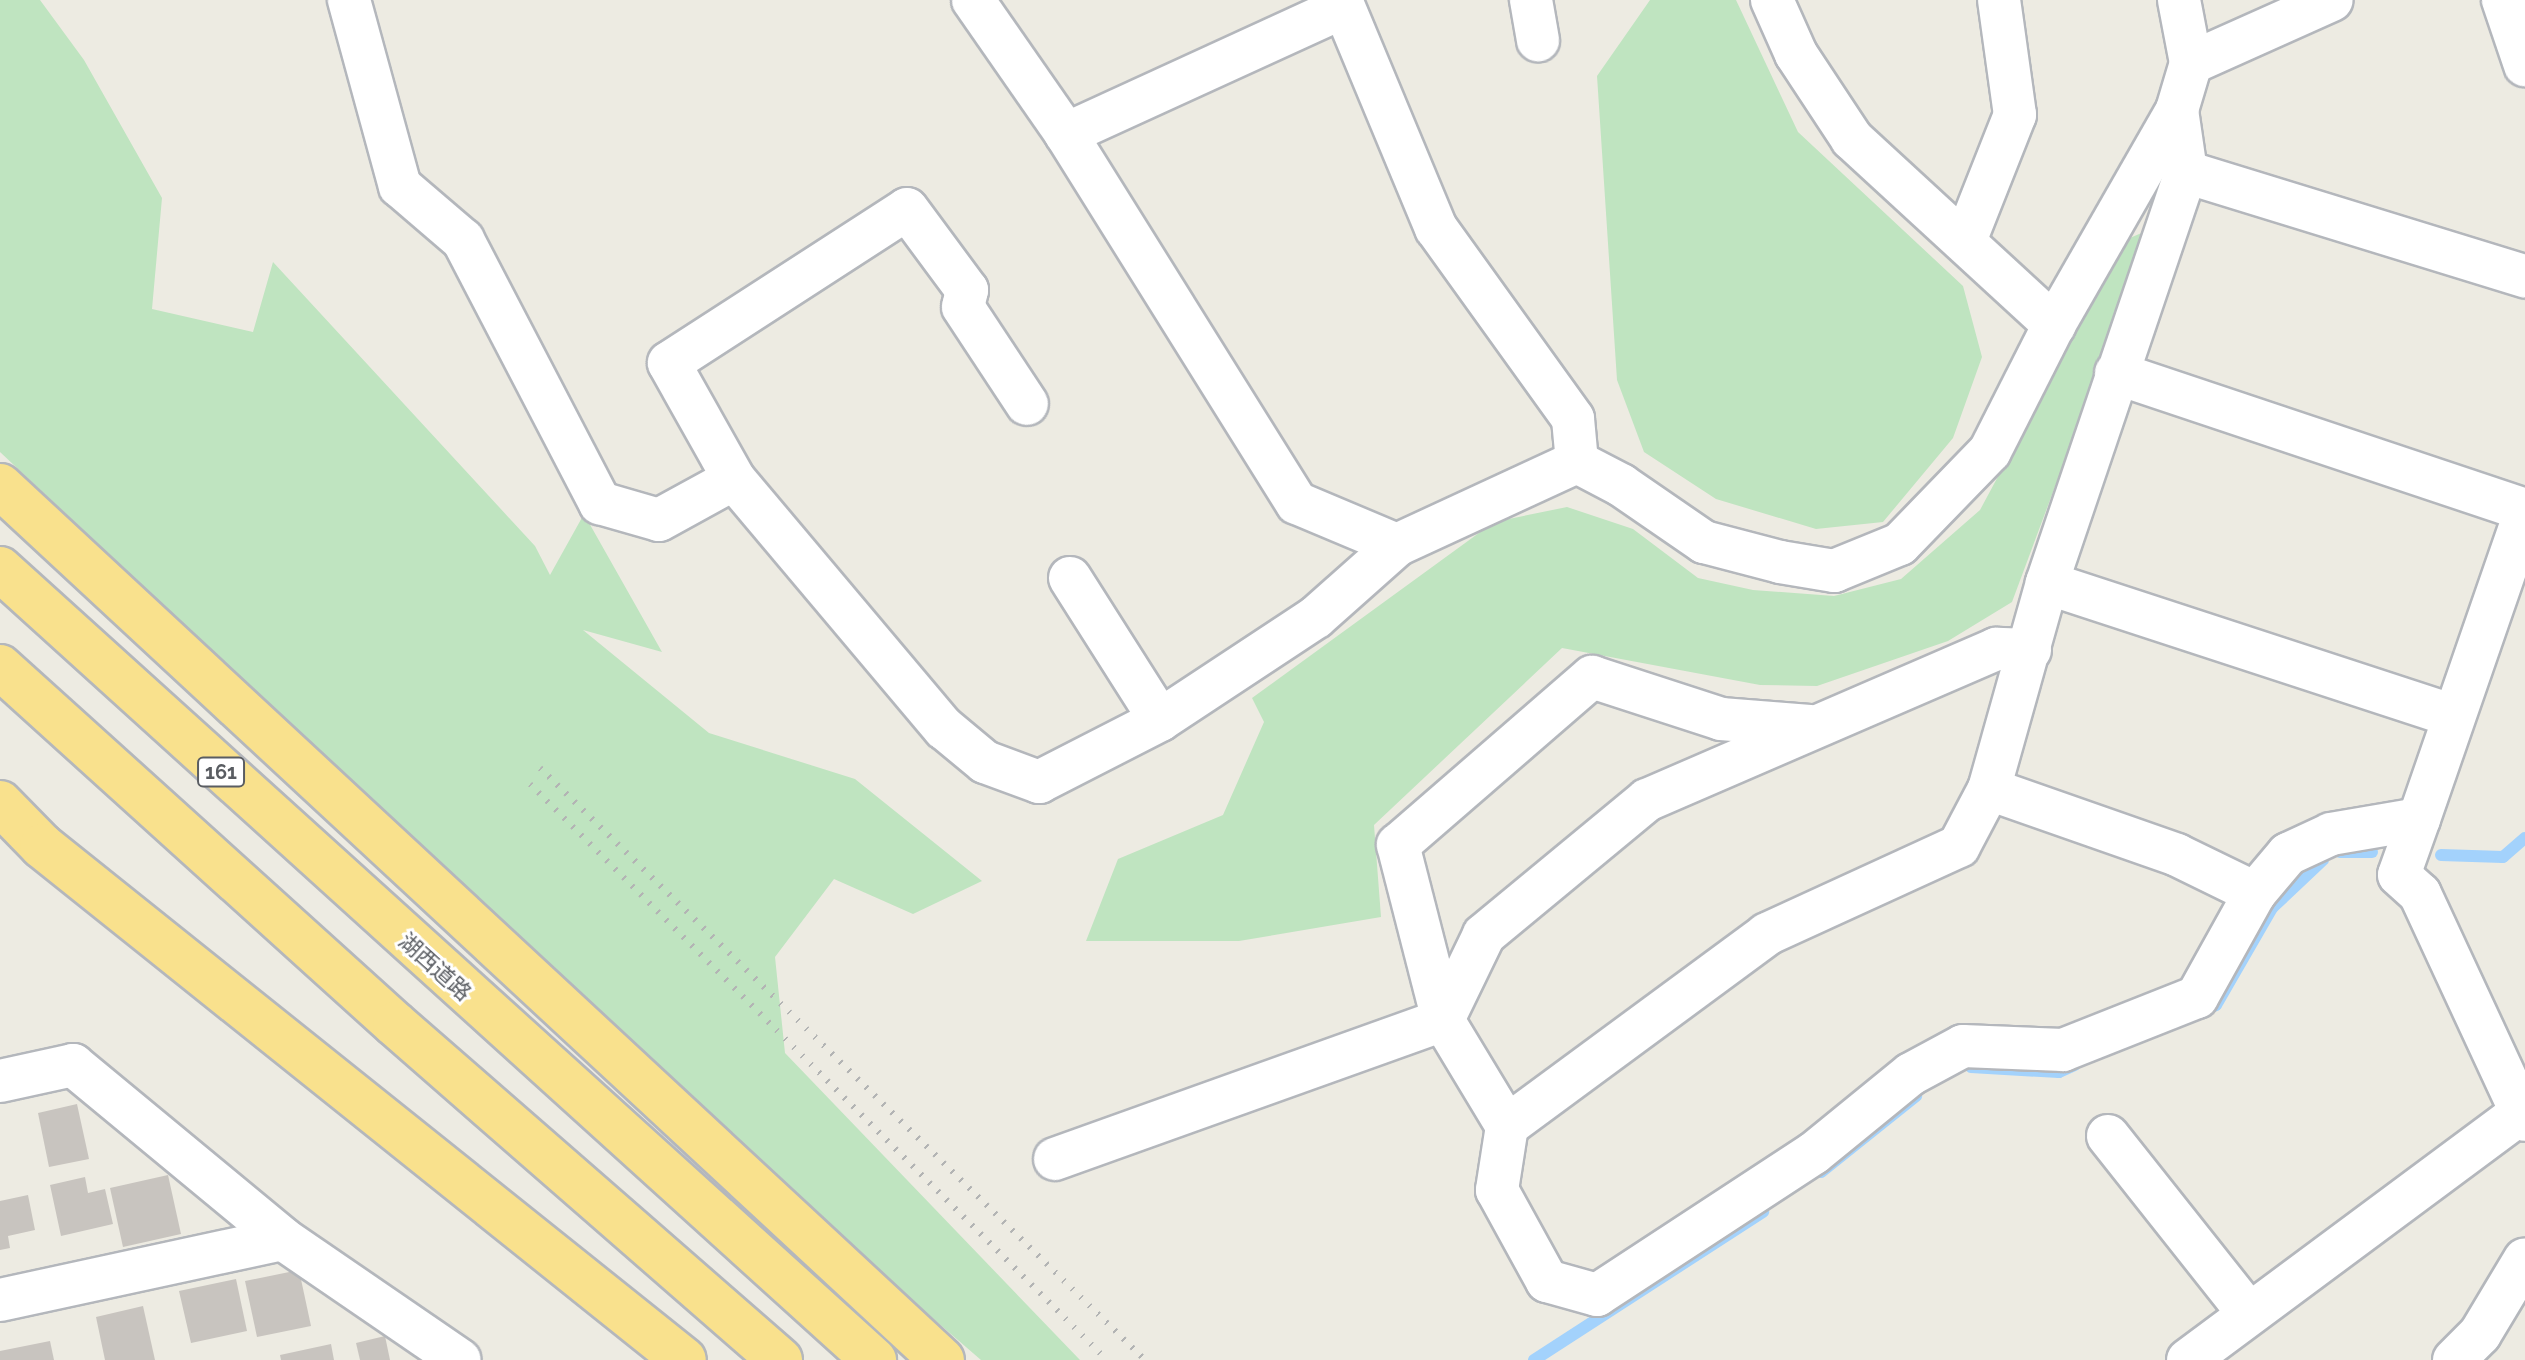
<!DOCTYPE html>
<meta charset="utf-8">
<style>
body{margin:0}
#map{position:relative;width:2525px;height:1360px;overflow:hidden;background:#edebe2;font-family:Raleway,"Noto Sans JP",sans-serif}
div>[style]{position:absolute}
.green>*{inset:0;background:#bfe4c0}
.stream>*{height:12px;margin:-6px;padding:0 6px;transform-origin:6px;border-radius:6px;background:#a3d2fc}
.building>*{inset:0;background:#c8c4bf}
.roads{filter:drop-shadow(2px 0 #b4b7bc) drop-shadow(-2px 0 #b4b7bc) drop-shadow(0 2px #b4b7bc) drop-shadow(0 -2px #b4b7bc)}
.minor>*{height:42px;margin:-21px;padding:0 21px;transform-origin:21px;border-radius:21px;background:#fff}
.highway>*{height:44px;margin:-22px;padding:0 22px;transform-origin:22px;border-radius:22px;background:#f9e18d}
.rail>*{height:6px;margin-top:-3px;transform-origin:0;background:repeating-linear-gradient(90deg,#b3b4b4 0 2px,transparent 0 12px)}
span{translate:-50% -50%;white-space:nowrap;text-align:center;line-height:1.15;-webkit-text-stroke:6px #fff;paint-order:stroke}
.shield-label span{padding:2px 6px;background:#fff;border:2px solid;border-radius:6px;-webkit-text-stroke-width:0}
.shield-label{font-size:20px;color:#5a5d62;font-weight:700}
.street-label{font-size:22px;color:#5a5d62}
</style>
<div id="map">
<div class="green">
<i style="clip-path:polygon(0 0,40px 0,84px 60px,162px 198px,152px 309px,253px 332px,273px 262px,535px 546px,550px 575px,584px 514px,662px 652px,583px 630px,709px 733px,855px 779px,982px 881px,913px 914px,834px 879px,775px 957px,785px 1053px,1080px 1360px,981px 1360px,797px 1201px,0 452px)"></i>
<i style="clip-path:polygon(1650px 0,1736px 0,1798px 132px,1963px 286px,1982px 357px,1953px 438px,1883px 522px,1816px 529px,1716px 499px,1644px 452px,1617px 380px,1597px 76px)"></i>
<i style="clip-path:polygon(2151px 229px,2012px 602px,1948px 641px,1817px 686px,1760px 685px,1562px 648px,1374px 825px,1381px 917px,1239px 941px,1086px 941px,1118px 859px,1223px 815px,1264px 722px,1252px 698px,1494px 522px,1567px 507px,1633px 529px,1698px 578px,1753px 590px,1834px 596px,1901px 579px,1980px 510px,2125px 240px)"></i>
</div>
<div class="stream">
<i style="left:2340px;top:852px;width:32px"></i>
<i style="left:2441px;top:855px;width:62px;rotate:1.8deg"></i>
<i style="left:2503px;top:857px;width:29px;rotate:-41deg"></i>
<i style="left:2203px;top:1011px;width:14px;rotate:-25deg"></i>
<i style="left:2216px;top:1005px;width:112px;rotate:-60deg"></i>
<i style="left:2272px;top:908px;width:70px;rotate:-43.3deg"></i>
<i style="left:1971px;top:1067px;width:88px;rotate:3.3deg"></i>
<i style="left:2059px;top:1072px;width:17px;rotate:-24deg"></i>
<i style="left:1821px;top:1172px;width:122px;rotate:-38.7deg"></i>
<i style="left:1534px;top:1360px;width:273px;rotate:-32.9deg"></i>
</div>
<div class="building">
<i style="clip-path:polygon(77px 1104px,89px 1159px,49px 1167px,38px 1113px)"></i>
<i style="clip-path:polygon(168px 1175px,181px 1234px,123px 1247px,110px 1188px)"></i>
<i style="clip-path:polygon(85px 1177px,88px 1193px,105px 1189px,113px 1224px,61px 1236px,50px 1185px)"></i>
<i style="clip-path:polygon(28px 1195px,35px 1230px,8px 1236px,10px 1248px,0 1250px,0 1201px)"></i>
<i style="clip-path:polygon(299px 1270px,311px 1326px,257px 1337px,245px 1281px)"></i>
<i style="clip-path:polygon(236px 1279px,247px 1331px,191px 1343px,179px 1291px)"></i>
<i style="clip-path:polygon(143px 1306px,155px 1360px,105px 1360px,96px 1317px)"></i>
<i style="clip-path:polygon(385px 1336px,390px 1360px,360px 1360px,356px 1343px)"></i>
<i style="clip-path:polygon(50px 1341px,54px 1360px,0 1360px,0 1351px)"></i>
<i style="clip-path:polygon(331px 1344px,334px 1360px,281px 1360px,280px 1355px)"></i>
</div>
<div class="roads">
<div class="minor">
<i style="left:349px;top:0;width:193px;rotate:74.7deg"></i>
<i style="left:400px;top:186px;width:83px;rotate:40.6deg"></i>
<i style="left:463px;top:240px;width:297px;rotate:62.5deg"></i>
<i style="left:600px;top:503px;width:61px;rotate:16.1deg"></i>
<i style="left:659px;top:520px;width:85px;rotate:-28.7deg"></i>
<i style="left:734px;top:479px;width:326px;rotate:49.9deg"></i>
<i style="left:944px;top:728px;width:53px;rotate:39.7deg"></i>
<i style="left:985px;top:762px;width:58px;rotate:20.3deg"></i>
<i style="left:1039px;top:782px;width:136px;rotate:-27.1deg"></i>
<i style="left:1160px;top:720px;width:187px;rotate:-33.4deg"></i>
<i style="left:1316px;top:617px;width:108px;rotate:-41.6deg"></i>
<i style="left:1397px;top:545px;width:198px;rotate:-24.8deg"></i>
<i style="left:973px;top:0;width:163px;rotate:55.2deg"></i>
<i style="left:1066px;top:134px;width:435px;rotate:58deg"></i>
<i style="left:1297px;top:503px;width:108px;rotate:22.8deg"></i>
<i style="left:1341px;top:0;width:247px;rotate:67.4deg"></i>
<i style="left:1436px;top:228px;width:235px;rotate:54.3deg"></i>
<i style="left:1573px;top:419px;width:43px;rotate:84.7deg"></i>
<i style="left:1531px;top:0;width:41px;rotate:80.1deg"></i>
<i style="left:1772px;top:0;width:59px;rotate:66deg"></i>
<i style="left:1796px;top:54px;width:102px;rotate:56.6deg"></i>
<i style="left:1852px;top:139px;width:275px;rotate:42.6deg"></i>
<i style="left:2179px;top:0;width:64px;rotate:79.2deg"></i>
<i style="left:2191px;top:63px;width:49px;rotate:106.6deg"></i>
<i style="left:2177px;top:110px;width:63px;rotate:81.7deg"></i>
<i style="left:2186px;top:172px;width:434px;rotate:108.7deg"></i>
<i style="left:2047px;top:583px;width:214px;rotate:105.7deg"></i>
<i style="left:1989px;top:789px;width:199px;rotate:19.3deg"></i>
<i style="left:2177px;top:855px;width:87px;rotate:26deg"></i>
<i style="left:2503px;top:0;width:69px;rotate:71.3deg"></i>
<i style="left:2191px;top:63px;width:154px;rotate:-24.1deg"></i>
<i style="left:1066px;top:134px;width:305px;rotate:-24.6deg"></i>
<i style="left:2186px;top:172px;width:355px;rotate:17.1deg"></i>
<i style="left:1965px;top:241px;width:136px;rotate:-68.4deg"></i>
<i style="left:2015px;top:115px;width:116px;rotate:-97.9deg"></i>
<i style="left:2116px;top:373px;width:431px;rotate:18.5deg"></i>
<i style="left:1577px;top:462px;width:50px;rotate:27.6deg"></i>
<i style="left:1621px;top:485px;width:101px;rotate:34.5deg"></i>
<i style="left:1704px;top:542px;width:79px;rotate:14.7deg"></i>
<i style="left:1780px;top:562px;width:55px;rotate:9.5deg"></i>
<i style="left:1834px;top:571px;width:71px;rotate:-22.2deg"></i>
<i style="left:1900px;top:544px;width:129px;rotate:-45.9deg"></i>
<i style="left:1990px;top:451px;width:141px;rotate:-63.1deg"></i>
<i style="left:2054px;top:325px;width:248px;rotate:-60.2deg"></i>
<i style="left:734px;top:479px;width:133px;rotate:-119.3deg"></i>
<i style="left:669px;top:363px;width:283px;rotate:-32.9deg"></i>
<i style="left:907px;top:209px;width:101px;rotate:53.5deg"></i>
<i style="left:967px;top:290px;width:17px;rotate:103deg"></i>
<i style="left:963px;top:307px;width:116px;rotate:56.6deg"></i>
<i style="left:1070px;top:578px;width:168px;rotate:57.6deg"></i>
<i style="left:2047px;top:583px;width:428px;rotate:18.1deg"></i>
<i style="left:2030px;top:650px;width:34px;rotate:-178deg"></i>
<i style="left:1996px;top:649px;width:380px;rotate:156.6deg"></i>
<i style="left:1647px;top:800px;width:212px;rotate:140.4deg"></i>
<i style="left:1484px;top:935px;width:94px;rotate:115.8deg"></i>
<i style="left:1443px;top:1020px;width:124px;rotate:58.9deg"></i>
<i style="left:1507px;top:1126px;width:65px;rotate:98.9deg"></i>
<i style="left:1497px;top:1190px;width:104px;rotate:61.2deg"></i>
<i style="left:1547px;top:1281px;width:52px;rotate:15.6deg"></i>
<i style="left:1597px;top:1295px;width:259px;rotate:-33.2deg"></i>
<i style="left:1814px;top:1153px;width:125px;rotate:-39.2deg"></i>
<i style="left:1911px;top:1074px;width:59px;rotate:-28.3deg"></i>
<i style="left:1963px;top:1046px;width:100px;rotate:2.3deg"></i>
<i style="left:2063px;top:1050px;width:144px;rotate:-21.6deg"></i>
<i style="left:2197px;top:997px;width:119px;rotate:-60.9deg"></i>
<i style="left:2255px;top:893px;width:51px;rotate:-49.8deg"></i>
<i style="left:2288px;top:854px;width:47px;rotate:-24.9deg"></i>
<i style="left:2331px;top:834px;width:89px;rotate:-9.7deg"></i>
<i style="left:2419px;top:819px;width:324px;rotate:-70.9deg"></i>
<i style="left:2419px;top:819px;width:59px;rotate:109.7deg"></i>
<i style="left:2399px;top:875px;width:28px;rotate:42deg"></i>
<i style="left:2420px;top:894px;width:249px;rotate:65.1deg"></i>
<i style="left:0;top:1081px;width:75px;rotate:-12.4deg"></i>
<i style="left:73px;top:1065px;width:273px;rotate:39.6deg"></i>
<i style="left:283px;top:1239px;width:214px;rotate:34.4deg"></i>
<i style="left:1507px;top:1126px;width:323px;rotate:-36.4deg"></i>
<i style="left:1767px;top:934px;width:211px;rotate:-24.6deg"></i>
<i style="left:1959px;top:846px;width:64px;rotate:-62.2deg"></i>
<i style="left:2108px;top:1136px;width:227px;rotate:51.6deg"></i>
<i style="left:1055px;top:1159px;width:412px;rotate:-19.7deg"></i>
<i style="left:1443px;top:1020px;width:181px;rotate:-104.4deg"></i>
<i style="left:1398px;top:845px;width:257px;rotate:-40.9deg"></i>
<i style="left:1592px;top:677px;width:136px;rotate:18deg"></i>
<i style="left:1721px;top:719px;width:89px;rotate:4.5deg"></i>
<i style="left:0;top:1300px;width:289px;rotate:-12.2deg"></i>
<i style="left:2188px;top:1360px;width:420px;rotate:-36.6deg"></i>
<i style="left:2454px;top:1360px;width:37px;rotate:-45deg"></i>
<i style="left:2480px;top:1334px;width:87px;rotate:-59deg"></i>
</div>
<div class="highway">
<i style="left:0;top:486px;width:1285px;rotate:42.86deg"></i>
<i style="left:0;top:569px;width:1179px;rotate:42.15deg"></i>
<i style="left:0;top:667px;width:532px;rotate:42.11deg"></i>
<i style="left:395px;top:1024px;width:511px;rotate:41.11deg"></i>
<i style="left:0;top:803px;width:60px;rotate:45.7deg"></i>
<i style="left:42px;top:846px;width:822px;rotate:38.68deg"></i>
</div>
</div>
<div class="rail">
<i style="left:540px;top:768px;width:846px;rotate:44.38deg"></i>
<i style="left:530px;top:784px;width:815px;rotate:44.95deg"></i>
</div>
<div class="shield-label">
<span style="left:221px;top:772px">161</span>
</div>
<div class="street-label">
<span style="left:435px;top:967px;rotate:42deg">湖西道路</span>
</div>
</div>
